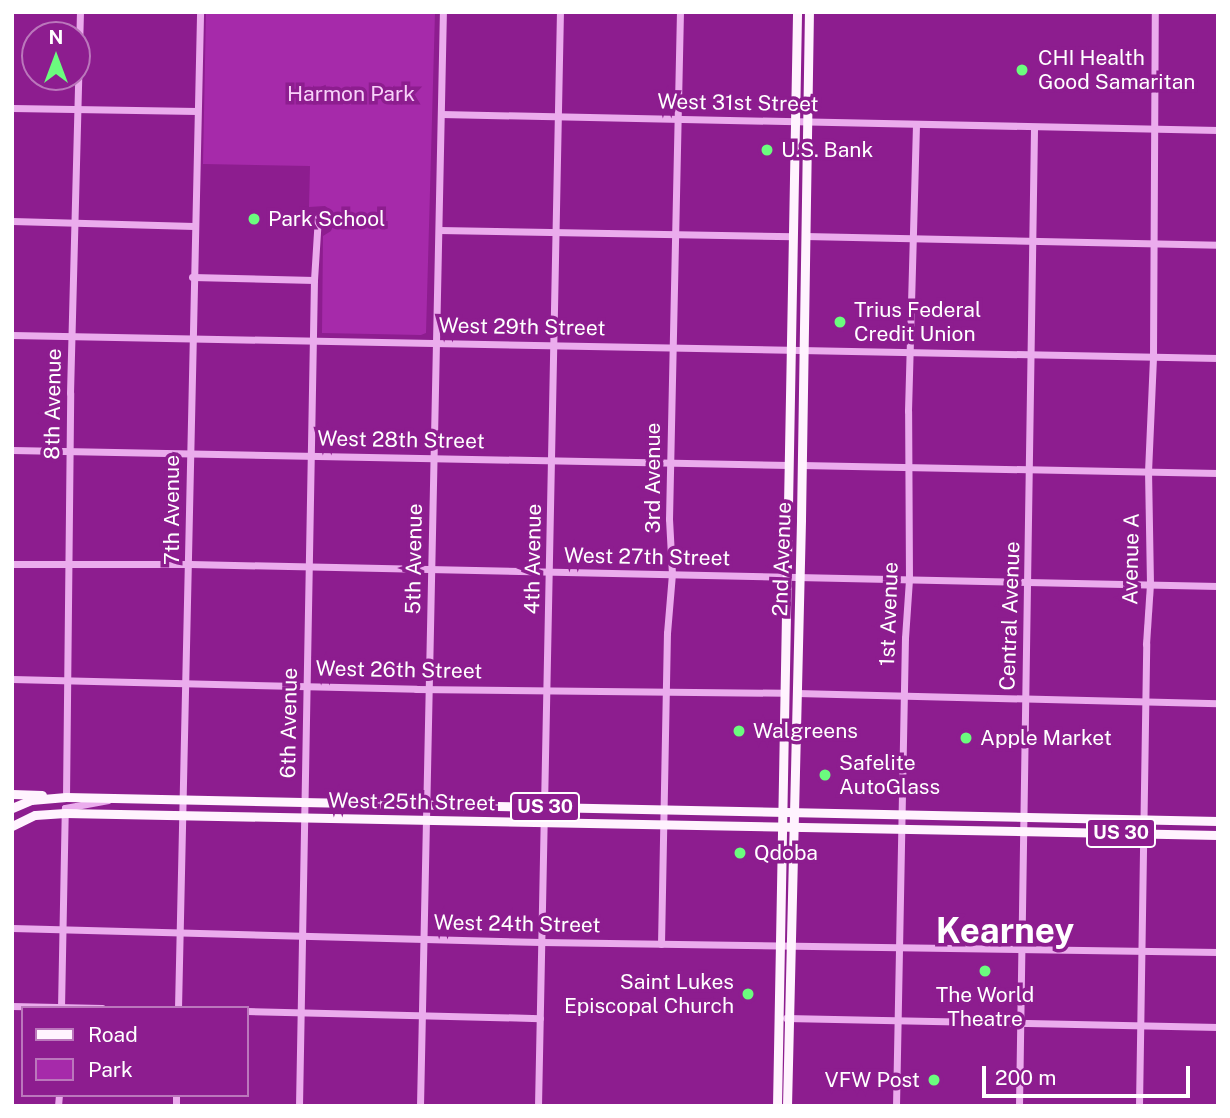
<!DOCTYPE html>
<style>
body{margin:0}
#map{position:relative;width:1230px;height:1118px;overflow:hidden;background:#8d1d8f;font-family:"Public Sans",sans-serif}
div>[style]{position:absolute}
.green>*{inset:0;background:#a62aaa}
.minor>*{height:7px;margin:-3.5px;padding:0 3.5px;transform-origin:3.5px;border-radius:3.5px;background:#ebaced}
.major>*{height:9px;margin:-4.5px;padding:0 4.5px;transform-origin:4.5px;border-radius:4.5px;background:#fff3fe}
.dots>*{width:19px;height:19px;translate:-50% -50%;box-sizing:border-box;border:4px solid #8d1d8f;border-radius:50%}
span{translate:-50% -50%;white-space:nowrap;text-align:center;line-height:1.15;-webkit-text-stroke:7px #8d1d8f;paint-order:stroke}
.shield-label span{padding:2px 5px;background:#8d1d8f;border:2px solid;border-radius:5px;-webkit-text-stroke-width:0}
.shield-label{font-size:19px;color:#fff;font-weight:700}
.poi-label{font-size:21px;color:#fff}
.left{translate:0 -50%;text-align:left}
.right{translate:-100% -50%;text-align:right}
.park-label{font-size:21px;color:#f8d2fa}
.street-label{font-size:21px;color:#fff}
.town-label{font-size:35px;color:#fff;font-weight:700}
.frame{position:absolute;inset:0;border:14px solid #fff;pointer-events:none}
.legend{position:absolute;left:21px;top:1006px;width:228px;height:91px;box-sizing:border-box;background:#8d1d8f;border:2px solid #bb77bc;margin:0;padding:9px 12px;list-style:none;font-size:21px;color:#fff}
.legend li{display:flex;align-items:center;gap:14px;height:35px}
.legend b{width:35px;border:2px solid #bb77bc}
.north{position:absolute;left:21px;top:21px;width:70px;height:70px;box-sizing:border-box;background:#8d1d8f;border:2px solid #bb77bc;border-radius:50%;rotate:0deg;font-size:19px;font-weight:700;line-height:28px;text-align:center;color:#fff}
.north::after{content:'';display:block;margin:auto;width:24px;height:32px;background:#6bfc7e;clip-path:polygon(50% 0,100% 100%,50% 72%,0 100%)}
.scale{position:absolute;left:982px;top:1066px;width:208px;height:32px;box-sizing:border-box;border:4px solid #fff;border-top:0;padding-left:9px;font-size:21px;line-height:24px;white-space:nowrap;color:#fff;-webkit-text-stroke:5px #8d1d8f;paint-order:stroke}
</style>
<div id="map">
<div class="green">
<i style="clip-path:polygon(206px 12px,435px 12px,426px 333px,421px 335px,322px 333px,323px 236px,331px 231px,335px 221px,333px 212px,325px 206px,309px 207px,310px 166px,203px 164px)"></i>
</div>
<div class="minor">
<i style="left:12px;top:108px;width:185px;rotate:0.9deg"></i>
<i style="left:441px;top:114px;width:777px;rotate:1.18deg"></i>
<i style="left:12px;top:221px;width:182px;rotate:1.6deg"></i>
<i style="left:439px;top:230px;width:354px;rotate:1deg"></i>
<i style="left:805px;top:236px;width:413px;rotate:1.2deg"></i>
<i style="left:192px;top:277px;width:122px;rotate:1.4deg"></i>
<i style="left:12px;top:335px;width:1206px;rotate:1.09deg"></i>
<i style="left:12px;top:450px;width:777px;rotate:1.11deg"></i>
<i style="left:801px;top:465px;width:417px;rotate:1.1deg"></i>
<i style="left:12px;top:564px;width:178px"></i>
<i style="left:190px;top:564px;width:1028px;rotate:1.23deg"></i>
<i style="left:12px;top:679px;width:404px;rotate:1.4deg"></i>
<i style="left:416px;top:689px;width:368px;rotate:0.6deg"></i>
<i style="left:796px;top:693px;width:422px;rotate:1.4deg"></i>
<i style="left:66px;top:797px;width:404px;rotate:-89.4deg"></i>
<i style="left:70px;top:393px;width:381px;rotate:-88.5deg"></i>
<i style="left:12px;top:928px;width:529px;rotate:1.52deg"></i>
<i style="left:541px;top:942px;width:677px;rotate:0.85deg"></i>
<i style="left:661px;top:944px;width:311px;rotate:-88.9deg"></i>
<i style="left:667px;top:633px;width:59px;rotate:-85.2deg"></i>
<i style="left:672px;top:574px;width:55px;rotate:-93.1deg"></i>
<i style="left:669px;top:519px;width:507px;rotate:-88.76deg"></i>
<i style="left:12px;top:1006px;width:90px;rotate:1.3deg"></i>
<i style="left:61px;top:1008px;width:200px;rotate:-88.9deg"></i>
<i style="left:65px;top:808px;width:44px;rotate:-10.5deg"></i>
<i style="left:178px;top:1008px;width:996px;rotate:-88.73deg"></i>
<i style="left:247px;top:1011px;width:293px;rotate:1.4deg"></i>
<i style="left:786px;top:1018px;width:432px;rotate:1.2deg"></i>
<i style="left:58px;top:1106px;width:11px;rotate:-85deg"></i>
<i style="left:176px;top:1106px;width:11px;rotate:-90deg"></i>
<i style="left:299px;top:1106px;width:826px;rotate:-88.96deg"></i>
<i style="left:314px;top:280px;width:64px;rotate:-86.4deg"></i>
<i style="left:420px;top:1106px;width:1094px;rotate:-88.8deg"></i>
<i style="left:538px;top:1106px;width:1094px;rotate:-88.85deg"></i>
<i style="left:896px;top:1106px;width:468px;rotate:-88.9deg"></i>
<i style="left:905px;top:638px;width:58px;rotate:-86.1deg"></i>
<i style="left:909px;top:580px;width:169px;rotate:-90.3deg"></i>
<i style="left:908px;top:411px;width:287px;rotate:-88.4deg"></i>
<i style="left:1019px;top:1106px;width:979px;rotate:-89.12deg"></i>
<i style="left:1139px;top:1106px;width:462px;rotate:-89.1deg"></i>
<i style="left:1146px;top:644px;width:60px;rotate:-86.2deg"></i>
<i style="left:1150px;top:584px;width:112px;rotate:-91deg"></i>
<i style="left:1148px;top:472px;width:116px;rotate:-87.5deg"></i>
<i style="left:1153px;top:356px;width:344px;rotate:-89.7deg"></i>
</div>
<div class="major">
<i style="left:12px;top:794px;width:30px;rotate:2deg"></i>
<i style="left:12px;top:808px;width:21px;rotate:-23deg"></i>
<i style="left:31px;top:800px;width:35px;rotate:-5deg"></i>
<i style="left:66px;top:797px;width:1152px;rotate:1.19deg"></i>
<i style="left:12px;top:826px;width:25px;rotate:-26deg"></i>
<i style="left:35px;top:815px;width:30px;rotate:-4deg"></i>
<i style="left:65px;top:813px;width:1153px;rotate:1.09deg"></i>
<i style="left:777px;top:1106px;width:1094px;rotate:-88.95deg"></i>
<i style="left:787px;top:1106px;width:587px;rotate:-88.63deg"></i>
<i style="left:801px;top:519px;width:507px;rotate:-89.1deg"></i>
</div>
<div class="dots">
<i style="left:1022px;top:70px;background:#6bfc7e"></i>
<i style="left:767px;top:150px;background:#6bfc7e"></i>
<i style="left:254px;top:219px;background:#6bfc7e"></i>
<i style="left:840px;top:322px;background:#6bfc7e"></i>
<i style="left:739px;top:731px;background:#6bfc7e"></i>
<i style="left:966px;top:738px;background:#6bfc7e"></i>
<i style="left:825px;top:775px;background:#6bfc7e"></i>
<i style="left:740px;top:853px;background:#6bfc7e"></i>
<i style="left:985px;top:971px;background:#6bfc7e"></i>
<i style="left:748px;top:994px;background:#6bfc7e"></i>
<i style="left:934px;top:1080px;background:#6bfc7e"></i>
</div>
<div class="shield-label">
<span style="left:545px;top:807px">US 30</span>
<span style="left:1121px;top:833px">US 30</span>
</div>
<div class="poi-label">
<span class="left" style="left:1038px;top:70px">CHI Health<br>Good Samaritan</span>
<span class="left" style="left:781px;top:150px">U.S. Bank</span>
<span class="left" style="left:268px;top:219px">Park School</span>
<span class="left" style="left:854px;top:322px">Trius Federal<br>Credit Union</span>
<span class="left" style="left:753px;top:731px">Walgreens</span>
<span class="left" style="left:980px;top:738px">Apple Market</span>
<span class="left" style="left:839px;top:775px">Safelite<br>AutoGlass</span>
<span class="left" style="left:754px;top:853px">Qdoba</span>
<span class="right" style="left:734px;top:994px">Saint Lukes<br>Episcopal Church</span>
<span style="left:985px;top:1007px">The World<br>Theatre</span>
<span class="right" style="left:920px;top:1080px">VFW Post</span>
</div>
<div class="park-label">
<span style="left:351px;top:94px">Harmon Park</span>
</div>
<div class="street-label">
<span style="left:738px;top:103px;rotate:1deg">West 31st Street</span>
<span style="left:522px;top:327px;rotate:1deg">West 29th Street</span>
<span style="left:53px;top:404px;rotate:-89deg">8th Avenue</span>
<span style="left:401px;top:440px;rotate:1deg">West 28th Street</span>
<span style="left:653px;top:478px;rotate:-90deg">3rd Avenue</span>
<span style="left:172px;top:510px;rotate:-90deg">7th Avenue</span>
<span style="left:647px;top:557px;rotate:1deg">West 27th Street</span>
<span style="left:414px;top:559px;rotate:-89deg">5th Avenue</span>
<span style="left:533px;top:559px;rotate:-89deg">4th Avenue</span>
<span style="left:782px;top:559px;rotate:-88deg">2nd Avenue</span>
<span style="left:1131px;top:559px;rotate:-89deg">Avenue A</span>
<span style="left:889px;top:614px;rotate:-88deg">1st Avenue</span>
<span style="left:1010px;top:616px;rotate:-88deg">Central Avenue</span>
<span style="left:399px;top:670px;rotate:1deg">West 26th Street</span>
<span style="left:289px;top:723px;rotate:-89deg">6th Avenue</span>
<span style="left:412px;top:802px;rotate:1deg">West 25th Street</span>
<span style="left:517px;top:924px;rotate:1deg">West 24th Street</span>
</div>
<div class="town-label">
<span style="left:1005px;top:931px">Kearney</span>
</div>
<div class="frame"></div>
<ul class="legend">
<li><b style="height:9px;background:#fff3fe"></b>Road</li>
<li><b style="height:19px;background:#a62aaa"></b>Park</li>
</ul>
<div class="north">N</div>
<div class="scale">200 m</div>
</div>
